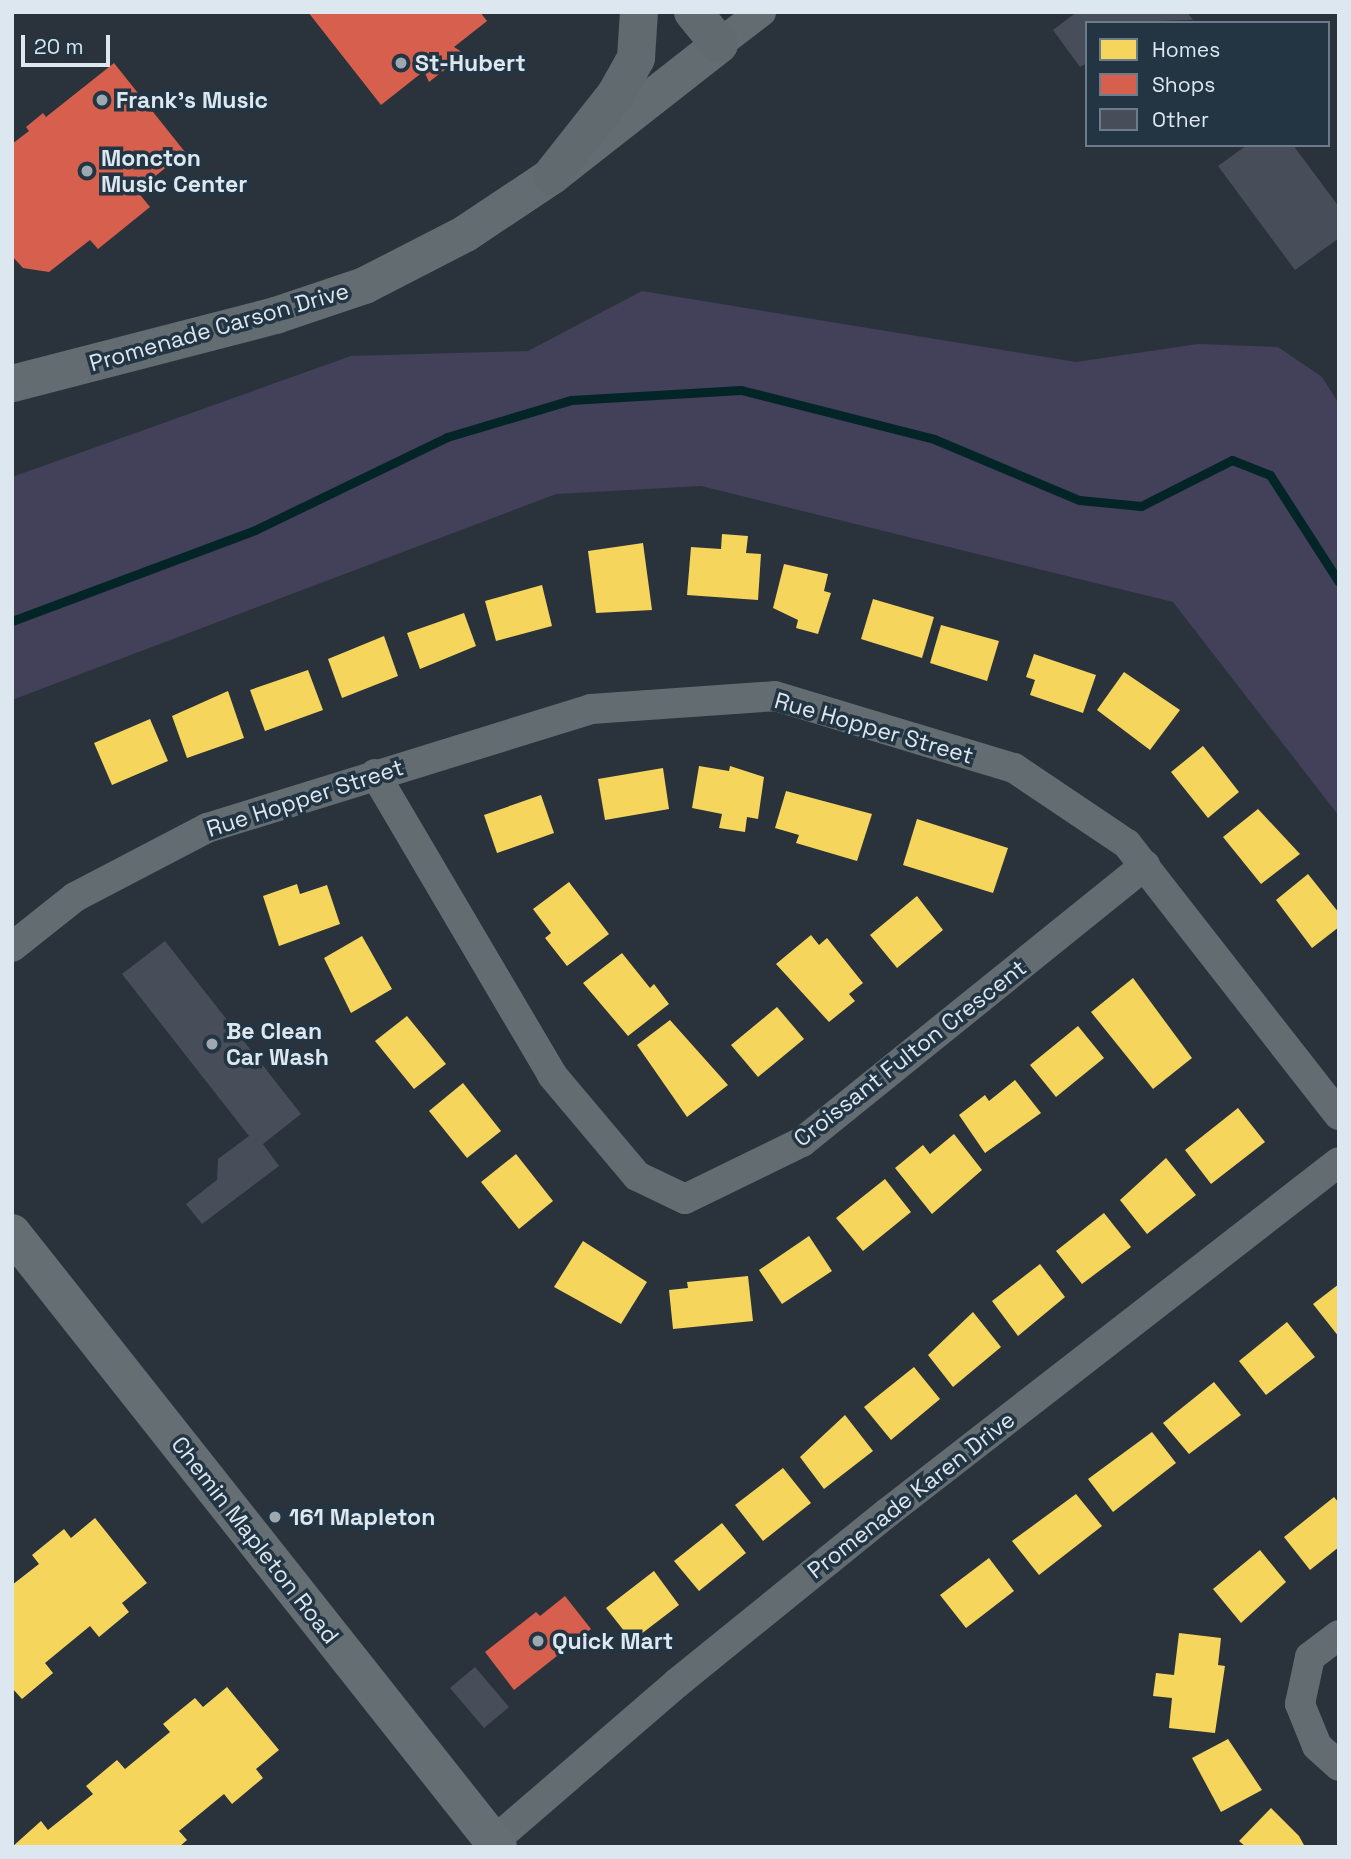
<!DOCTYPE html>
<style>
body{margin:0}
#map{position:relative;width:1351px;height:1859px;overflow:hidden;background:#2a333c;font-family:"Space Grotesk",sans-serif}
div>[style]{position:absolute}
.green>*{inset:0;background:#434059}
.homes>*{inset:0;background:#f6d55c}
.shops>*{inset:0;background:#d6604d}
.stream>*{height:9px;margin:-4.5px;padding:0 4.5px;transform-origin:4.5px;border-radius:4.5px;background:#042527}
.building>*{inset:0;background:#474e5a}
.minor>*{height:30px;margin:-15px;padding:0 15px;transform-origin:15px;border-radius:15px;background:#636c71}
.tertiary>*{height:37px;margin:-18.5px;padding:0 18.5px;transform-origin:18.5px;border-radius:18.5px;background:#636c71}
.secondary>*{height:38px;margin:-19px;padding:0 19px;transform-origin:19px;border-radius:19px;background:#656e73}
.motorway>*{height:38px;margin:-19px;padding:0 19px;transform-origin:19px;border-radius:19px;background:#616a6f}
.dots>*{width:19px;height:19px;translate:-50% -50%;box-sizing:border-box;border:4px solid #233443;border-radius:50%}
span{translate:-50% -50%;white-space:nowrap;text-align:center;line-height:1.15;-webkit-text-stroke:7px #233443;paint-order:stroke}
.poi-label{font-size:23px;color:#dce7f0;font-weight:700}
.left{translate:0 -50%;text-align:left}
.street-label{font-size:23px;color:#dce7f0}
.frame{position:absolute;inset:0;border:14px solid #dce7f0;pointer-events:none}
.legend{position:absolute;left:1085px;top:21px;width:245px;height:126px;box-sizing:border-box;background:#233443;border:2px solid #6d7c88;margin:0;padding:9px 12px;list-style:none;font-size:21px;color:#dce7f0}
.legend li{display:flex;align-items:center;gap:14px;height:35px}
.legend b{width:35px;border:2px solid #6d7c88}
.scale{position:absolute;left:21px;top:35px;width:89px;height:32px;box-sizing:border-box;border:4px solid #dce7f0;border-top:0;padding-left:9px;font-size:21px;line-height:24px;white-space:nowrap;color:#dce7f0;-webkit-text-stroke:5px #233443;paint-order:stroke}
</style>
<div id="map">
<div class="green">
<i style="clip-path:polygon(642px 291px,1076px 362px,1198px 344px,1278px 347px,1322px 377px,1339px 404px,1339px 816px,1173px 602px,701px 486px,556px 494px,12px 700px,12px 477px,351px 356px,528px 351px)"></i>
</div>
<div class="homes">
<i style="clip-path:polygon(722px 534px,748px 536px,746px 553px,761px 554px,758px 600px,687px 595px,691px 547px,721px 549px)"></i>
<i style="clip-path:polygon(643px 543px,652px 610px,596px 613px,588px 551px)"></i>
<i style="clip-path:polygon(784px 564px,828px 574px,824px 591px,831px 593px,818px 634px,796px 628px,798px 620px,773px 608px)"></i>
<i style="clip-path:polygon(542px 585px,552px 626px,496px 641px,485px 601px)"></i>
<i style="clip-path:polygon(873px 599px,934px 617px,922px 658px,861px 639px)"></i>
<i style="clip-path:polygon(464px 613px,476px 646px,420px 669px,407px 633px)"></i>
<i style="clip-path:polygon(941px 625px,999px 641px,987px 681px,930px 663px)"></i>
<i style="clip-path:polygon(384px 636px,398px 676px,342px 698px,328px 659px)"></i>
<i style="clip-path:polygon(1034px 654px,1096px 675px,1083px 713px,1030px 695px,1035px 680px,1026px 677px)"></i>
<i style="clip-path:polygon(308px 670px,323px 710px,265px 731px,250px 690px)"></i>
<i style="clip-path:polygon(1124px 672px,1180px 710px,1150px 750px,1097px 710px)"></i>
<i style="clip-path:polygon(228px 691px,244px 738px,187px 758px,172px 716px)"></i>
<i style="clip-path:polygon(150px 719px,168px 761px,112px 785px,94px 743px)"></i>
<i style="clip-path:polygon(1203px 746px,1239px 792px,1208px 818px,1171px 772px)"></i>
<i style="clip-path:polygon(699px 766px,729px 771px,730px 766px,764px 777px,758px 819px,747px 817px,745px 832px,719px 828px,722px 814px,692px 808px)"></i>
<i style="clip-path:polygon(663px 768px,669px 809px,605px 820px,598px 779px)"></i>
<i style="clip-path:polygon(786px 791px,872px 814px,857px 861px,796px 843px,799px 835px,775px 828px)"></i>
<i style="clip-path:polygon(541px 795px,554px 833px,497px 853px,484px 815px)"></i>
<i style="clip-path:polygon(1258px 809px,1300px 854px,1261px 884px,1223px 837px)"></i>
<i style="clip-path:polygon(917px 819px,1008px 848px,993px 893px,903px 865px)"></i>
<i style="clip-path:polygon(1308px 874px,1339px 913px,1339px 927px,1312px 948px,1276px 900px)"></i>
<i style="clip-path:polygon(569px 882px,609px 934px,567px 966px,545px 938px,551px 933px,533px 909px)"></i>
<i style="clip-path:polygon(297px 884px,300px 894px,327px 885px,340px 924px,279px 946px,263px 896px)"></i>
<i style="clip-path:polygon(917px 896px,943px 930px,897px 968px,870px 935px)"></i>
<i style="clip-path:polygon(811px 935px,819px 945px,827px 938px,863px 983px,849px 994px,855px 1001px,829px 1022px,776px 964px)"></i>
<i style="clip-path:polygon(362px 936px,392px 989px,351px 1013px,324px 958px)"></i>
<i style="clip-path:polygon(622px 953px,650px 988px,654px 984px,669px 1004px,628px 1036px,583px 983px)"></i>
<i style="clip-path:polygon(1133px 978px,1192px 1058px,1153px 1089px,1091px 1012px)"></i>
<i style="clip-path:polygon(777px 1007px,804px 1039px,758px 1077px,731px 1045px)"></i>
<i style="clip-path:polygon(407px 1016px,446px 1064px,414px 1089px,375px 1041px)"></i>
<i style="clip-path:polygon(670px 1020px,728px 1085px,687px 1117px,637px 1045px)"></i>
<i style="clip-path:polygon(1078px 1026px,1104px 1058px,1056px 1097px,1030px 1065px)"></i>
<i style="clip-path:polygon(1015px 1080px,1041px 1113px,985px 1153px,959px 1115px,985px 1095px,989px 1101px)"></i>
<i style="clip-path:polygon(463px 1083px,501px 1131px,467px 1158px,429px 1111px)"></i>
<i style="clip-path:polygon(1238px 1108px,1265px 1142px,1211px 1184px,1185px 1150px)"></i>
<i style="clip-path:polygon(954px 1134px,982px 1170px,932px 1214px,895px 1168px,923px 1145px,930px 1154px)"></i>
<i style="clip-path:polygon(516px 1154px,553px 1201px,519px 1229px,481px 1182px)"></i>
<i style="clip-path:polygon(1166px 1158px,1196px 1195px,1147px 1234px,1120px 1200px)"></i>
<i style="clip-path:polygon(885px 1179px,911px 1212px,863px 1251px,836px 1218px)"></i>
<i style="clip-path:polygon(1104px 1213px,1131px 1247px,1082px 1284px,1056px 1251px)"></i>
<i style="clip-path:polygon(809px 1236px,832px 1271px,782px 1304px,759px 1270px)"></i>
<i style="clip-path:polygon(583px 1241px,647px 1282px,621px 1324px,554px 1287px)"></i>
<i style="clip-path:polygon(1040px 1264px,1065px 1297px,1018px 1336px,992px 1301px)"></i>
<i style="clip-path:polygon(748px 1276px,753px 1321px,673px 1329px,669px 1290px,688px 1288px,687px 1282px)"></i>
<i style="clip-path:polygon(1339px 1284px,1339px 1337px,1313px 1304px)"></i>
<i style="clip-path:polygon(973px 1312px,1001px 1347px,953px 1387px,928px 1355px)"></i>
<i style="clip-path:polygon(1287px 1322px,1315px 1357px,1266px 1395px,1239px 1361px)"></i>
<i style="clip-path:polygon(914px 1367px,940px 1399px,891px 1440px,864px 1407px)"></i>
<i style="clip-path:polygon(1214px 1382px,1241px 1415px,1189px 1454px,1163px 1423px)"></i>
<i style="clip-path:polygon(845px 1415px,873px 1451px,824px 1489px,800px 1457px)"></i>
<i style="clip-path:polygon(1152px 1432px,1176px 1463px,1113px 1512px,1088px 1479px)"></i>
<i style="clip-path:polygon(783px 1468px,811px 1503px,763px 1541px,735px 1505px)"></i>
<i style="clip-path:polygon(1076px 1494px,1102px 1526px,1039px 1575px,1012px 1541px)"></i>
<i style="clip-path:polygon(1334px 1497px,1339px 1503px,1339px 1547px,1310px 1570px,1284px 1537px)"></i>
<i style="clip-path:polygon(95px 1518px,147px 1583px,122px 1603px,129px 1612px,99px 1637px,90px 1626px,45px 1663px,53px 1673px,22px 1699px,12px 1688px,12px 1585px,39px 1564px,32px 1555px,64px 1529px,71px 1538px)"></i>
<i style="clip-path:polygon(722px 1523px,746px 1553px,699px 1591px,674px 1561px)"></i>
<i style="clip-path:polygon(1260px 1550px,1286px 1582px,1241px 1623px,1213px 1589px)"></i>
<i style="clip-path:polygon(989px 1558px,1014px 1591px,966px 1628px,940px 1595px)"></i>
<i style="clip-path:polygon(654px 1571px,679px 1605px,632px 1641px,606px 1608px)"></i>
<i style="clip-path:polygon(1179px 1633px,1221px 1638px,1218px 1665px,1225px 1666px,1215px 1733px,1169px 1728px,1172px 1698px,1153px 1696px,1156px 1673px,1174px 1675px)"></i>
<i style="clip-path:polygon(227px 1687px,279px 1750px,256px 1769px,263px 1778px,232px 1804px,224px 1794px,179px 1831px,187px 1840px,179px 1847px,12px 1847px,41px 1821px,48px 1830px,93px 1794px,86px 1786px,117px 1760px,125px 1769px,170px 1732px,163px 1724px,195px 1698px,203px 1707px)"></i>
<i style="clip-path:polygon(1228px 1739px,1262px 1790px,1221px 1812px,1192px 1758px)"></i>
<i style="clip-path:polygon(1271px 1808px,1299px 1836px,1305px 1847px,1246px 1847px,1239px 1841px)"></i>
</div>
<div class="shops">
<i style="clip-path:polygon(308px 12px,480px 12px,487px 21px,454px 47px,465px 54px,429px 82px,424px 71px,381px 105px)"></i>
<i style="clip-path:polygon(114px 63px,185px 152px,137px 191px,150px 207px,98px 249px,90px 240px,49px 272px,23px 268px,12px 256px,12px 144px,29px 131px,26px 127px,43px 113px,46px 117px)"></i>
<i style="clip-path:polygon(565px 1596px,591px 1629px,514px 1690px,485px 1652px,536px 1612px,540px 1616px)"></i>
</div>
<div class="stream">
<i style="left:12px;top:621px;width:259px;rotate:-20.5deg"></i>
<i style="left:255px;top:530px;width:213px;rotate:-25.8deg"></i>
<i style="left:447px;top:437px;width:129px;rotate:-16.6deg"></i>
<i style="left:571px;top:400px;width:170px;rotate:-3.4deg"></i>
<i style="left:741px;top:390px;width:199px;rotate:14.2deg"></i>
<i style="left:934px;top:439px;width:157px;rotate:22.8deg"></i>
<i style="left:1079px;top:500px;width:62px;rotate:5.5deg"></i>
<i style="left:1141px;top:506px;width:102px;rotate:-26.8deg"></i>
<i style="left:1232px;top:460px;width:41px;rotate:21.5deg"></i>
<i style="left:1270px;top:475px;width:127px;rotate:57.2deg"></i>
</div>
<div class="building">
<i style="clip-path:polygon(1077px 12px,1187px 12px,1193px 20px,1087px 23px,1087px 63px,1080px 67px,1053px 30px)"></i>
<i style="clip-path:polygon(1247px 145px,1293px 145px,1339px 207px,1339px 238px,1295px 270px,1218px 166px)"></i>
<i style="clip-path:polygon(165px 941px,301px 1114px,263px 1144px,279px 1166px,202px 1224px,186px 1204px,217px 1180px,218px 1159px,249px 1136px,122px 974px)"></i>
<i style="clip-path:polygon(475px 1667px,509px 1707px,484px 1728px,450px 1688px)"></i>
</div>
<div class="minor">
<i style="left:719px;top:44px;width:53px;rotate:-37.3deg"></i>
<i style="left:375px;top:774px;width:349px;rotate:59.5deg"></i>
<i style="left:552px;top:1075px;width:132px;rotate:49.9deg"></i>
<i style="left:637px;top:1176px;width:53px;rotate:25.6deg"></i>
<i style="left:685px;top:1199px;width:130px;rotate:-26deg"></i>
<i style="left:802px;top:1142px;width:441px;rotate:-38.9deg"></i>
<i style="left:12px;top:947px;width:80px;rotate:-38.4deg"></i>
<i style="left:75px;top:897px;width:149px;rotate:-27.6deg"></i>
<i style="left:207px;top:828px;width:402px;rotate:-17.2deg"></i>
<i style="left:591px;top:709px;width:184px;rotate:-4deg"></i>
<i style="left:775px;top:696px;width:250px;rotate:16.8deg"></i>
<i style="left:1014px;top:768px;width:136px;rotate:33.9deg"></i>
<i style="left:1127px;top:844px;width:344px;rotate:52deg"></i>
<i style="left:1339px;top:1635px;width:36px;rotate:143deg"></i>
<i style="left:1310px;top:1657px;width:48px;rotate:102deg"></i>
<i style="left:1300px;top:1704px;width:45px;rotate:68deg"></i>
<i style="left:1317px;top:1746px;width:30px;rotate:42deg"></i>
<i style="left:494px;top:1841px;width:242px;rotate:-40.8deg"></i>
<i style="left:677px;top:1683px;width:270px;rotate:-39deg"></i>
<i style="left:887px;top:1513px;width:572px;rotate:-37.83deg"></i>
</div>
<div class="tertiary">
<i style="left:12px;top:383px;width:272px;rotate:-14.5deg"></i>
<i style="left:275px;top:315px;width:94px;rotate:-18.6deg"></i>
<i style="left:364px;top:285px;width:114px;rotate:-27.2deg"></i>
<i style="left:465px;top:233px;width:105px;rotate:-33.7deg"></i>
<i style="left:552px;top:175px;width:212px;rotate:-38.1deg"></i>
</div>
<div class="secondary">
<i style="left:12px;top:1233px;width:783px;rotate:51.64deg"></i>
</div>
<div class="motorway">
<i style="left:693px;top:12px;width:41px;rotate:50.9deg"></i>
<i style="left:552px;top:175px;width:103px;rotate:-51.7deg"></i>
<i style="left:616px;top:94px;width:41px;rotate:-60.9deg"></i>
<i style="left:636px;top:58px;width:46px;rotate:-86.3deg"></i>
</div>
<div class="dots">
<i style="left:401px;top:63px;background:#9ea8b1"></i>
<i style="left:102px;top:100px;background:#9ea8b1"></i>
<i style="left:87px;top:171px;background:#9ea8b1"></i>
<i style="left:212px;top:1044px;background:#9ea8b1"></i>
<i style="left:275px;top:1517px;background:#9ea8b1"></i>
<i style="left:538px;top:1641px;background:#9ea8b1"></i>
</div>
<div class="poi-label">
<span class="left" style="left:415px;top:63px">St-Hubert</span>
<span class="left" style="left:116px;top:100px">Frank's Music</span>
<span class="left" style="left:101px;top:171px">Moncton<br>Music Center</span>
<span class="left" style="left:226px;top:1044px">Be Clean<br>Car Wash</span>
<span class="left" style="left:289px;top:1517px">161 Mapleton</span>
<span class="left" style="left:552px;top:1641px">Quick Mart</span>
</div>
<div class="street-label">
<span style="left:219px;top:327px;rotate:-16deg">Promenade Carson Drive</span>
<span style="left:874px;top:728px;rotate:16deg">Rue Hopper Street</span>
<span style="left:305px;top:798px;rotate:-18deg">Rue Hopper Street</span>
<span style="left:910px;top:1053px;rotate:-38deg">Croissant Fulton Crescent</span>
<span style="left:911px;top:1495px;rotate:-38deg">Promenade Karen Drive</span>
<span style="left:255px;top:1540px;rotate:52deg">Chemin Mapleton Road</span>
</div>
<div class="frame"></div>
<ul class="legend">
<li><b style="height:19px;background:#f6d55c"></b>Homes</li>
<li><b style="height:19px;background:#d6604d"></b>Shops</li>
<li><b style="height:19px;background:#474e5a"></b>Other</li>
</ul>
<div class="scale">20 m</div>
</div>
